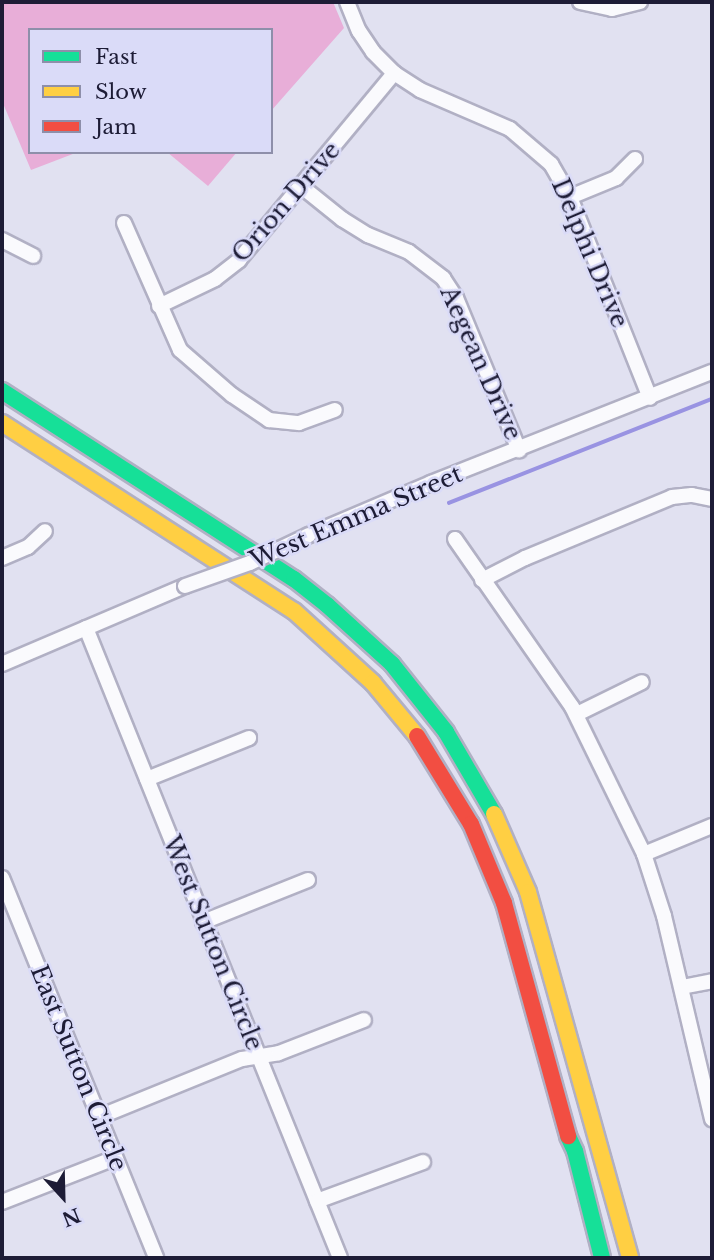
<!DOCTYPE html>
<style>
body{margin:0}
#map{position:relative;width:714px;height:1260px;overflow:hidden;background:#e1e1f1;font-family:"Libre Baskerville",serif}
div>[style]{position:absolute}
.green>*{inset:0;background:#e8aed8}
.stream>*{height:3.5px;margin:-1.75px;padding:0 1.75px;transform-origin:1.75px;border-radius:1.75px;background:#9993e2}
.roads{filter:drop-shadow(2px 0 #b1b0c4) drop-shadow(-2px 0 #b1b0c4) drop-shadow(0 2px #b1b0c4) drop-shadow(0 -2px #b1b0c4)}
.street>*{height:14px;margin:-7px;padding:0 7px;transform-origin:7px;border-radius:7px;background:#fafafd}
.fast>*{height:16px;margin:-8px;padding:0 8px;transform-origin:8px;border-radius:8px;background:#16e098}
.slow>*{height:16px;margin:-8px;padding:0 8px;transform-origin:8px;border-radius:8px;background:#ffcf43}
.jam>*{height:16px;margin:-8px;padding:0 8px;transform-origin:8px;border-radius:8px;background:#f24e42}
.bridges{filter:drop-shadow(2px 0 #b1b0c4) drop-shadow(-2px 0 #b1b0c4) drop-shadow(0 2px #b1b0c4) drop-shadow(0 -2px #b1b0c4)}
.street-bridge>*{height:14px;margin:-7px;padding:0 7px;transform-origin:7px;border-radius:7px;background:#fafafd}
span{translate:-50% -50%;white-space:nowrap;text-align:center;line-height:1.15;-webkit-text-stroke:5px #dadbf8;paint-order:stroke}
.street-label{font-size:24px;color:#1d1c36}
.frame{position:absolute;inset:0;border:4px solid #1d1c36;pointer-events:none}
.legend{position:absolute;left:28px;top:28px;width:245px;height:126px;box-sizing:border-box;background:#dadbf8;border:2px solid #8e8faa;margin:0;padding:9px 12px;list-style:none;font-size:21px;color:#1d1c36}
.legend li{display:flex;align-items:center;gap:14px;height:35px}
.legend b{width:35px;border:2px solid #8e8faa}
.north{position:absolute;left:28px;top:1162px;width:70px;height:70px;-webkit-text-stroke:5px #dadbf8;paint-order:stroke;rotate:158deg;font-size:19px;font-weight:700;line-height:28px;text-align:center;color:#1d1c36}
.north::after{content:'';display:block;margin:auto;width:24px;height:32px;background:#1d1c36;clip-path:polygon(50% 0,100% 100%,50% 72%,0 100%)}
</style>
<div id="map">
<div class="green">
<i style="clip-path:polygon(2px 2px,333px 2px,344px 28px,271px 111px,271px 30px,30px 30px,30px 152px,78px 152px,31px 170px,2px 101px)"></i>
<i style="clip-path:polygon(167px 152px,237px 152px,208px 186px)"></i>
</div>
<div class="stream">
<i style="left:449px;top:503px;width:283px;rotate:-21.6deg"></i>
</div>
<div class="roads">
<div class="street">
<i style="left:347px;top:2px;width:31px;rotate:68deg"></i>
<i style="left:359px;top:31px;width:25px;rotate:56deg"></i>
<i style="left:373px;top:52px;width:30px;rotate:45deg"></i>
<i style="left:394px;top:73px;width:31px;rotate:33deg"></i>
<i style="left:420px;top:90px;width:98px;rotate:23.4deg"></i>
<i style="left:510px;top:129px;width:54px;rotate:40.5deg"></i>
<i style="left:551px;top:164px;width:38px;rotate:60deg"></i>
<i style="left:570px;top:197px;width:216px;rotate:68.3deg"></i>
<i style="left:580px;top:2px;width:33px;rotate:12deg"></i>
<i style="left:612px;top:9px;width:29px;rotate:-14deg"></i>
<i style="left:301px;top:186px;width:53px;rotate:38.8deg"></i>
<i style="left:342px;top:219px;width:31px;rotate:32deg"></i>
<i style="left:368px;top:235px;width:44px;rotate:22.5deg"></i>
<i style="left:409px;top:252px;width:43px;rotate:37.4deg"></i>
<i style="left:443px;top:278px;width:24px;rotate:57deg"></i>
<i style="left:456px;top:298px;width:165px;rotate:67.5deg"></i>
<i style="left:570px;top:197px;width:50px;rotate:-22.4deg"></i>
<i style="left:616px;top:178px;width:27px;rotate:-45deg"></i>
<i style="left:124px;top:223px;width:139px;rotate:66.2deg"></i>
<i style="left:180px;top:350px;width:69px;rotate:40.9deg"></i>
<i style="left:232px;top:395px;width:45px;rotate:34deg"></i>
<i style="left:269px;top:420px;width:30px;rotate:6deg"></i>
<i style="left:299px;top:423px;width:38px;rotate:-20deg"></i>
<i style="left:2px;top:240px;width:35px;rotate:27deg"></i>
<i style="left:159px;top:306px;width:62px;rotate:-25.7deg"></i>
<i style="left:215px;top:279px;width:31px;rotate:-38deg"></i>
<i style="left:239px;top:260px;width:243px;rotate:-50.3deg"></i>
<i style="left:309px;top:535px;width:133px;rotate:-23.1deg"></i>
<i style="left:431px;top:483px;width:302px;rotate:-21.6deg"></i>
<i style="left:455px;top:539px;width:205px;rotate:55.1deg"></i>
<i style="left:572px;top:707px;width:164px;rotate:63.9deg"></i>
<i style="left:644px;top:854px;width:65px;rotate:72.1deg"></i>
<i style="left:664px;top:916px;width:209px;rotate:76.7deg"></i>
<i style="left:2px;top:558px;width:28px;rotate:-23deg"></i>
<i style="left:28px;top:547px;width:23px;rotate:-43deg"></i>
<i style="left:482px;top:580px;width:48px;rotate:-27.1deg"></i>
<i style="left:525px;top:558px;width:159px;rotate:-22.5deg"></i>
<i style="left:672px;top:497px;width:20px;rotate:-6deg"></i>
<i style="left:692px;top:495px;width:20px;rotate:11deg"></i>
<i style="left:86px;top:628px;width:679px;rotate:68.04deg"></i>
<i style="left:2px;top:664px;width:199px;rotate:-23.1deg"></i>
<i style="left:577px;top:714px;width:72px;rotate:-26.2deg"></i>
<i style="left:147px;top:779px;width:110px;rotate:-21.9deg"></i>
<i style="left:644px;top:854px;width:74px;rotate:-22.4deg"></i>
<i style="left:2px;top:878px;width:410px;rotate:67.9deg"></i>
<i style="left:203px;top:922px;width:113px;rotate:-21.8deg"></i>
<i style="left:682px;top:987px;width:31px;rotate:-11deg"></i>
<i style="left:99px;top:1117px;width:154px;rotate:-22.1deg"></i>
<i style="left:242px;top:1059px;width:37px;rotate:-9deg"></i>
<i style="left:279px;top:1053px;width:91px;rotate:-21.2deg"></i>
<i style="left:317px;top:1201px;width:113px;rotate:-20.2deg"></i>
<i style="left:2px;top:1202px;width:121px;rotate:-21.3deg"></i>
</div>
<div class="fast">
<i style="left:2px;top:391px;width:347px;rotate:32.8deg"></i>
<i style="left:294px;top:579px;width:42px;rotate:38.2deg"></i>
<i style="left:327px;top:605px;width:88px;rotate:42.2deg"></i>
<i style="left:392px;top:664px;width:87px;rotate:51.5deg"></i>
<i style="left:446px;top:732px;width:95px;rotate:59.7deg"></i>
<i style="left:568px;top:1136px;width:17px;rotate:65deg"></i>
<i style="left:575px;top:1151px;width:110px;rotate:75.8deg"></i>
</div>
<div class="slow">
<i style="left:2px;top:423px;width:347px;rotate:32.8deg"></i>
<i style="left:294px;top:611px;width:107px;rotate:42.3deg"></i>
<i style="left:373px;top:683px;width:69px;rotate:50.3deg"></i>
<i style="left:494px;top:814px;width:85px;rotate:66.4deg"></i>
<i style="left:528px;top:892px;width:380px;rotate:74.4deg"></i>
</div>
<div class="jam">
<i style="left:417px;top:736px;width:103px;rotate:58.5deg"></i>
<i style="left:471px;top:824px;width:86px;rotate:67.3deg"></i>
<i style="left:504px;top:903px;width:242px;rotate:74.6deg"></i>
</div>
</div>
<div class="bridges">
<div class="street-bridge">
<i style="left:185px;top:586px;width:69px;rotate:-19.5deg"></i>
<i style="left:250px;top:563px;width:65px;rotate:-25.4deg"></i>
</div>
</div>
<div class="street-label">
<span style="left:286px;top:202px;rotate:-49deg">Orion Drive</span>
<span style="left:590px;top:253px;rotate:67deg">Delphi Drive</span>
<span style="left:481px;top:363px;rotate:66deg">Aegean Drive</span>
<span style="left:356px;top:517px;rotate:-23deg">West Emma Street</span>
<span style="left:213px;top:943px;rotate:68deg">West Sutton Circle</span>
<span style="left:79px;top:1068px;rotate:68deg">East Sutton Circle</span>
</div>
<div class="frame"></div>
<ul class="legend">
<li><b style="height:9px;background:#16e098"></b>Fast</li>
<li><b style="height:9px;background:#ffcf43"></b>Slow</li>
<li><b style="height:9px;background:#f24e42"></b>Jam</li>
</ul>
<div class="north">N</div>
</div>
